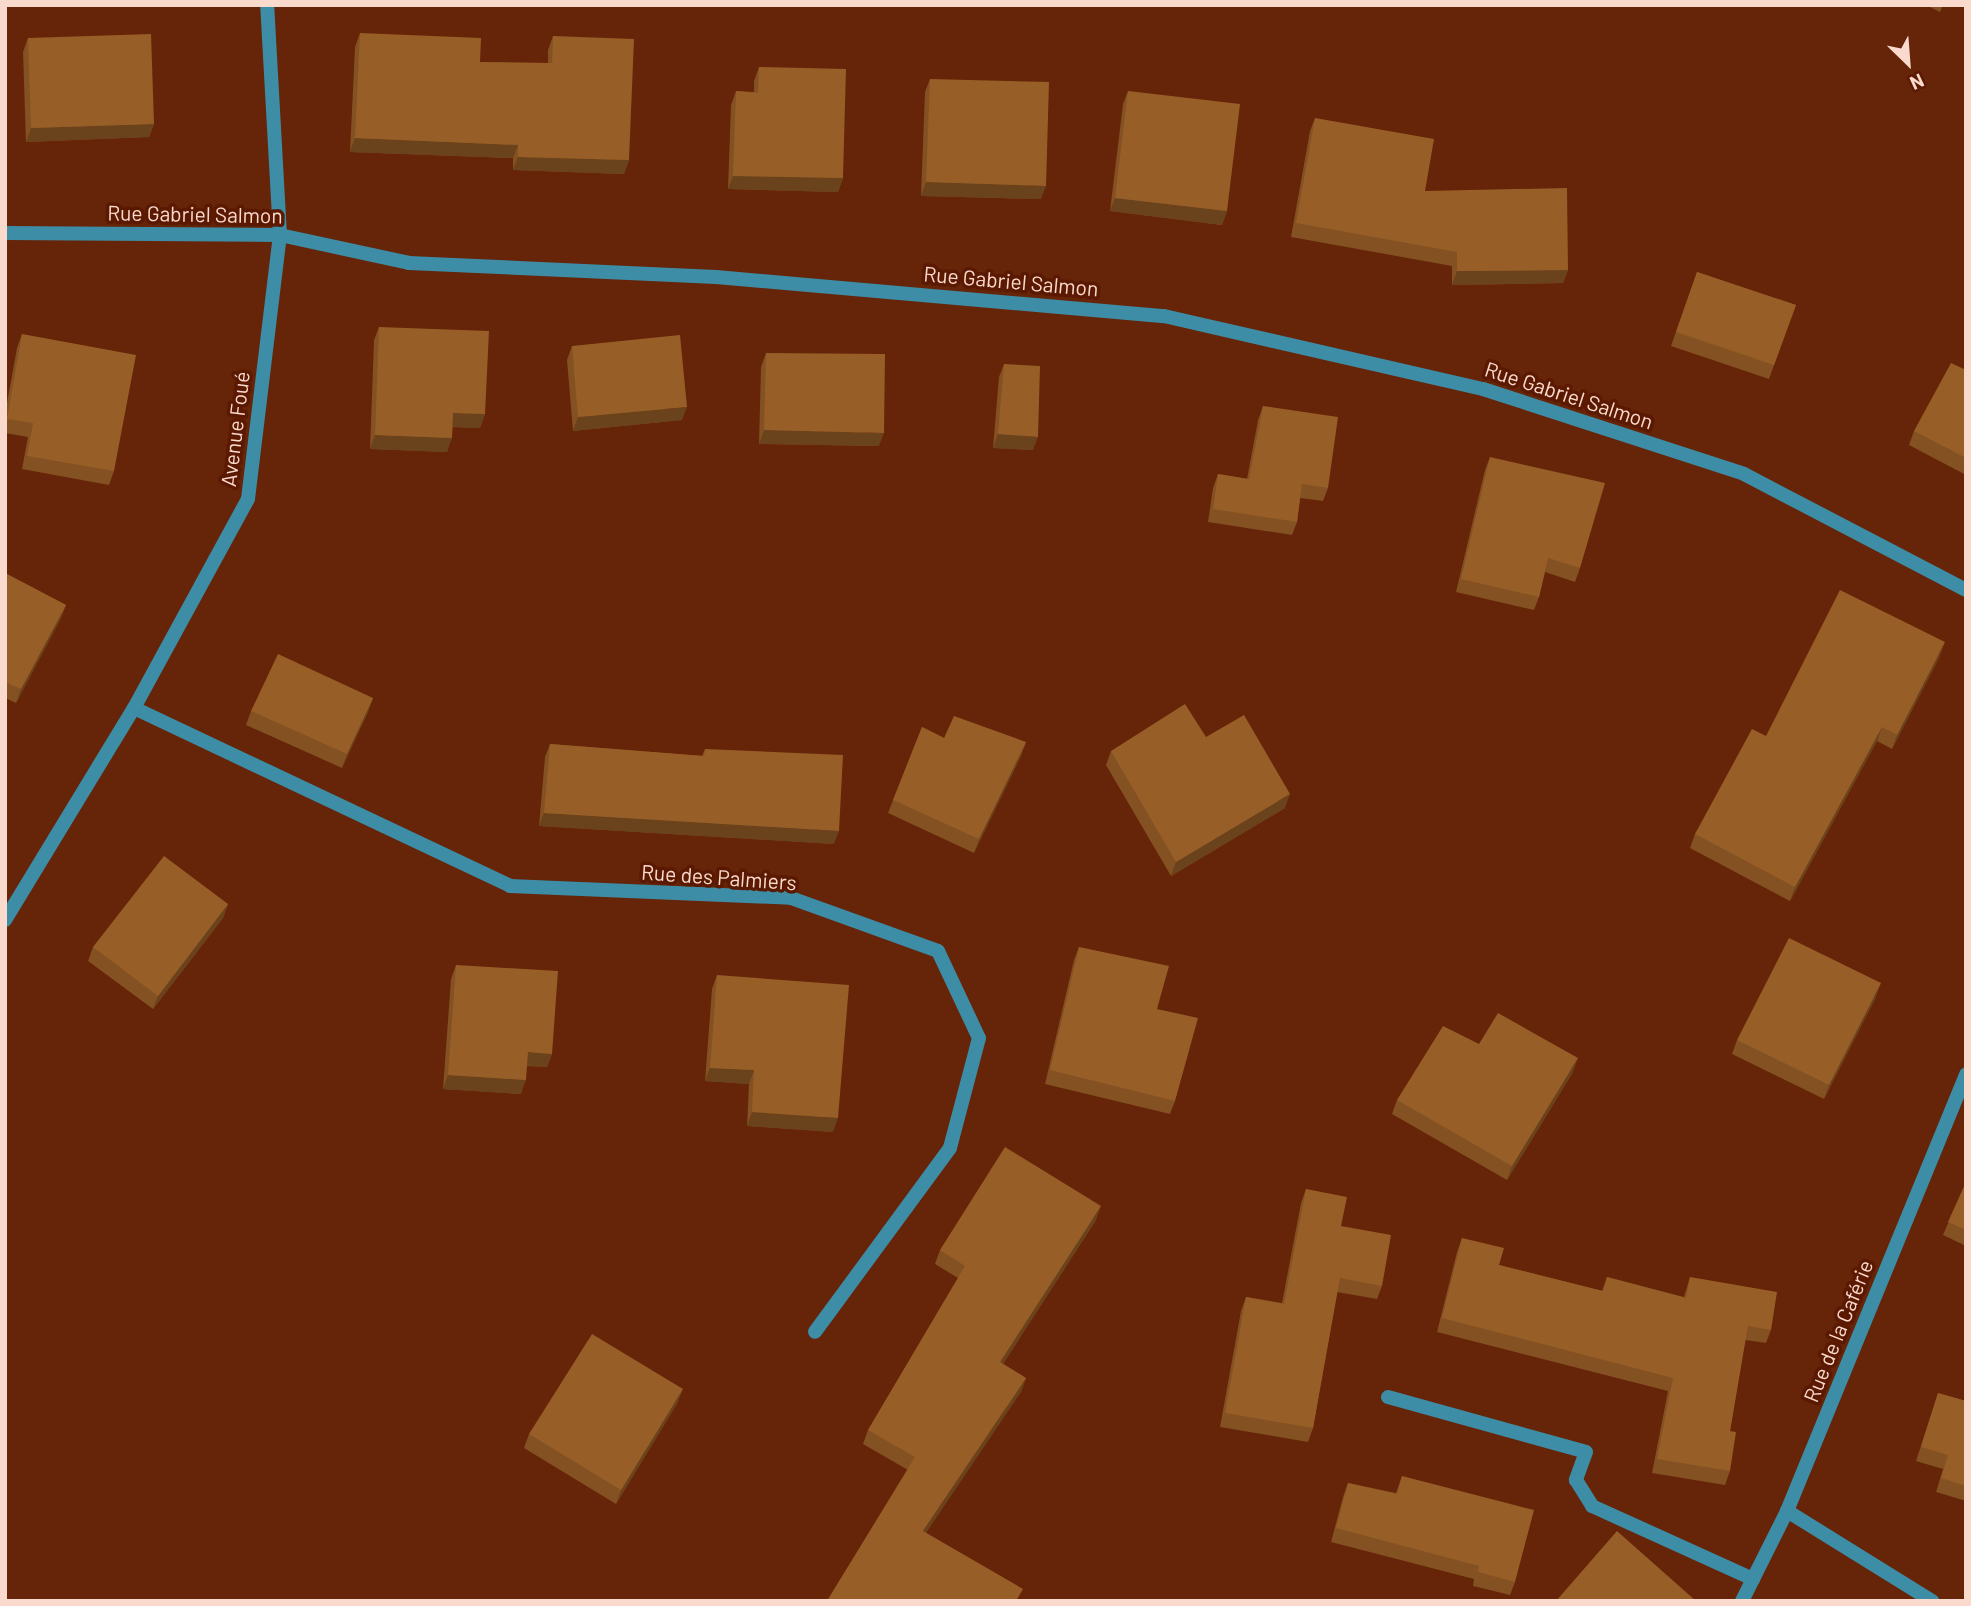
<!DOCTYPE html>
<meta charset="utf-8">
<style>
body{margin:0}
#map{position:relative;width:1971px;height:1606px;overflow:hidden;background:#662408;font-family:Barlow,sans-serif}
div>[style]{position:absolute}
.service>*{height:14px;margin:-7px;padding:0 7px;transform-origin:7px;border-radius:7px;background:#3c8da5}
.minor>*{height:14px;margin:-7px;padding:0 7px;transform-origin:7px;border-radius:7px;background:#3c8da5}
.wall>*{inset:0;background:#835122}
.shaded-wall>*{inset:0;background:#6a421b}
.building>*{inset:0;background:#985e27}
span{translate:-50% -50%;white-space:nowrap;text-align:center;line-height:1.15;-webkit-text-stroke:7px #5a1900;paint-order:stroke}
.street-label{font-size:21px;color:#fbdace}
.frame{position:absolute;inset:0;border:7px solid #fbdace;pointer-events:none}
.north{position:absolute;left:1873px;top:28px;width:70px;height:70px;-webkit-text-stroke:5px #5a1900;paint-order:stroke;rotate:155deg;font-size:19px;font-weight:700;line-height:28px;text-align:center;color:#fbdace}
.north::after{content:'';display:block;margin:auto;width:24px;height:32px;background:#fbdace;clip-path:polygon(50% 0,100% 100%,50% 72%,0 100%)}
</style>
<div id="map">
<div class="service">
<i style="left:1787px;top:1511px;width:171px;rotate:31.8deg"></i>
</div>
<div class="minor">
<i style="left:5px;top:233px;width:275px;rotate:0.4deg"></i>
<i style="left:280px;top:235px;width:132px;rotate:12.2deg"></i>
<i style="left:409px;top:263px;width:307px;rotate:2.6deg"></i>
<i style="left:716px;top:277px;width:450px;rotate:5deg"></i>
<i style="left:1164px;top:316px;width:327px;rotate:12.9deg"></i>
<i style="left:1483px;top:389px;width:274px;rotate:18deg"></i>
<i style="left:1744px;top:474px;width:250px;rotate:27.6deg"></i>
<i style="left:134px;top:708px;width:416px;rotate:25.3deg"></i>
<i style="left:510px;top:886px;width:281px;rotate:2.4deg"></i>
<i style="left:791px;top:898px;width:156px;rotate:19.8deg"></i>
<i style="left:938px;top:951px;width:96px;rotate:64.8deg"></i>
<i style="left:979px;top:1038px;width:114px;rotate:104.8deg"></i>
<i style="left:950px;top:1148px;width:228px;rotate:126.3deg"></i>
<i style="left:5px;top:920px;width:248px;rotate:-58.7deg"></i>
<i style="left:134px;top:708px;width:238px;rotate:-61.4deg"></i>
<i style="left:248px;top:499px;width:266px;rotate:-83.1deg"></i>
<i style="left:280px;top:235px;width:230px;rotate:-93.2deg"></i>
<i style="left:1388px;top:1397px;width:205px;rotate:15.5deg"></i>
<i style="left:1586px;top:1452px;width:30px;rotate:110deg"></i>
<i style="left:1576px;top:1480px;width:31px;rotate:58deg"></i>
<i style="left:1592px;top:1506px;width:177px;rotate:24.4deg"></i>
<i style="left:1742px;top:1601px;width:101px;rotate:-63.4deg"></i>
<i style="left:1787px;top:1511px;width:472px;rotate:-67.7deg"></i>
</div>
<div class="wall">
<i style="clip-path:polygon(1926px 5px,1943px 5px,1940px 12px)"></i>
<i style="clip-path:polygon(360px 33px,480px 62px,548px 63px,548px 50px,553px 36px,629px 160px,624px 174px,513px 170px,513px 158px,350px 152px,355px 47px)"></i>
<i style="clip-path:polygon(28px 38px,154px 124px,149px 137px,26px 142px,23px 52px)"></i>
<i style="clip-path:polygon(759px 67px,843px 178px,838px 192px,728px 189px,731px 105px,736px 91px,754px 92px,754px 81px)"></i>
<i style="clip-path:polygon(930px 79px,1041px 199px,921px 196px,925px 92px)"></i>
<i style="clip-path:polygon(1128px 91px,1227px 211px,1222px 225px,1110px 211px,1123px 104px)"></i>
<i style="clip-path:polygon(1315px 118px,1425px 191px,1568px 270px,1563px 283px,1452px 285px,1452px 266px,1291px 237px,1310px 131px)"></i>
<i style="clip-path:polygon(1697px 272px,1796px 305px,1769px 379px,1671px 346px)"></i>
<i style="clip-path:polygon(379px 327px,485px 414px,480px 428px,453px 427px,447px 452px,370px 449px,374px 340px)"></i>
<i style="clip-path:polygon(22px 334px,114px 471px,109px 485px,22px 469px,28px 437px,5px 433px,5px 414px,17px 348px)"></i>
<i style="clip-path:polygon(572px 346px,682px 420px,573px 431px,567px 360px)"></i>
<i style="clip-path:polygon(766px 353px,879px 446px,759px 444px,761px 367px)"></i>
<i style="clip-path:polygon(1004px 364px,1033px 450px,993px 448px,999px 377px)"></i>
<i style="clip-path:polygon(1966px 370px,1966px 475px,1909px 445px,1914px 431px)"></i>
<i style="clip-path:polygon(1263px 406px,1328px 488px,1323px 501px,1300px 498px,1297px 522px,1292px 535px,1208px 522px,1213px 488px,1218px 474px,1247px 479px,1258px 420px)"></i>
<i style="clip-path:polygon(1490px 457px,1580px 568px,1575px 582px,1545px 572px,1539px 597px,1534px 610px,1456px 592px,1485px 470px)"></i>
<i style="clip-path:polygon(5px 573px,66px 605px,61px 618px,16px 703px,5px 698px)"></i>
<i style="clip-path:polygon(1940px 656px,1892px 749px,1877px 741px,1790px 901px,1690px 848px,1695px 834px,1766px 736px)"></i>
<i style="clip-path:polygon(373px 698px,368px 712px,342px 768px,246px 725px,251px 711px)"></i>
<i style="clip-path:polygon(922px 727px,944px 738px,1026px 742px,1021px 756px,974px 853px,888px 813px)"></i>
<i style="clip-path:polygon(1206px 737px,1285px 808px,1171px 876px,1106px 765px,1111px 751px)"></i>
<i style="clip-path:polygon(550px 744px,702px 756px,705px 749px,834px 844px,539px 826px,545px 757px)"></i>
<i style="clip-path:polygon(228px 904px,223px 918px,153px 1009px,88px 961px,93px 947px)"></i>
<i style="clip-path:polygon(1079px 947px,1157px 1009px,1175px 1101px,1170px 1114px,1045px 1084px,1074px 960px)"></i>
<i style="clip-path:polygon(456px 965px,552px 1054px,547px 1067px,527px 1066px,521px 1094px,443px 1089px,451px 979px)"></i>
<i style="clip-path:polygon(717px 975px,833px 1132px,747px 1126px,749px 1084px,705px 1081px,712px 989px)"></i>
<i style="clip-path:polygon(1876px 997px,1824px 1099px,1732px 1054px,1737px 1040px)"></i>
<i style="clip-path:polygon(1479px 1044px,1573px 1072px,1507px 1180px,1392px 1114px,1397px 1100px)"></i>
<i style="clip-path:polygon(1966px 1182px,1966px 1246px,1943px 1235px)"></i>
<i style="clip-path:polygon(1306px 1189px,1341px 1226px,1382px 1286px,1377px 1299px,1337px 1292px,1313px 1428px,1308px 1442px,1220px 1427px,1241px 1311px,1246px 1297px,1282px 1303px,1301px 1203px)"></i>
<i style="clip-path:polygon(1096px 1220px,1003px 1364px,1026px 1378px,1021px 1392px,827px 1601px,908px 1470px,863px 1444px,868px 1430px,958px 1278px,935px 1264px,940px 1250px)"></i>
<i style="clip-path:polygon(1462px 1238px,1499px 1265px,1602px 1291px,1607px 1277px,1684px 1297px,1690px 1277px,1771px 1330px,1766px 1343px,1745px 1340px,1730px 1431px,1730px 1471px,1725px 1485px,1652px 1473px,1668px 1391px,1437px 1332px,1457px 1252px)"></i>
<i style="clip-path:polygon(1938px 1393px,1966px 1401px,1966px 1501px,1936px 1492px,1943px 1469px,1916px 1461px)"></i>
<i style="clip-path:polygon(678px 1402px,616px 1504px,524px 1448px,529px 1434px)"></i>
<i style="clip-path:polygon(1402px 1476px,1515px 1582px,1510px 1595px,1473px 1586px,1474px 1579px,1331px 1542px,1343px 1497px,1348px 1483px,1396px 1493px)"></i>
</div>
<div class="shaded-wall">
<i style="clip-path:polygon(154px 124px,149px 137px,26px 142px,31px 128px)"></i>
<i style="clip-path:polygon(355px 138px,518px 145px,513px 158px,350px 152px)"></i>
<i style="clip-path:polygon(518px 157px,629px 160px,624px 174px,513px 170px)"></i>
<i style="clip-path:polygon(733px 176px,843px 178px,838px 192px,728px 189px)"></i>
<i style="clip-path:polygon(926px 182px,1046px 186px,1041px 199px,921px 196px)"></i>
<i style="clip-path:polygon(1115px 198px,1227px 211px,1222px 225px,1110px 211px)"></i>
<i style="clip-path:polygon(1568px 270px,1563px 283px,1452px 285px,1457px 271px)"></i>
<i style="clip-path:polygon(687px 407px,682px 420px,573px 431px,578px 417px)"></i>
<i style="clip-path:polygon(453px 413px,485px 414px,480px 428px,448px 427px)"></i>
<i style="clip-path:polygon(764px 430px,884px 433px,879px 446px,759px 444px)"></i>
<i style="clip-path:polygon(998px 434px,1038px 437px,1033px 450px,993px 448px)"></i>
<i style="clip-path:polygon(375px 435px,452px 438px,447px 452px,370px 449px)"></i>
<i style="clip-path:polygon(66px 605px,61px 618px,16px 703px,21px 689px)"></i>
<i style="clip-path:polygon(1945px 642px,1940px 656px,1892px 749px,1897px 735px)"></i>
<i style="clip-path:polygon(373px 698px,368px 712px,342px 768px,347px 754px)"></i>
<i style="clip-path:polygon(1882px 727px,1877px 741px,1790px 901px,1795px 887px)"></i>
<i style="clip-path:polygon(1026px 742px,1021px 756px,974px 853px,979px 839px)"></i>
<i style="clip-path:polygon(1290px 794px,1285px 808px,1171px 876px,1176px 862px)"></i>
<i style="clip-path:polygon(544px 813px,839px 831px,834px 844px,539px 826px)"></i>
<i style="clip-path:polygon(228px 904px,223px 918px,153px 1009px,158px 996px)"></i>
<i style="clip-path:polygon(1881px 983px,1876px 997px,1824px 1099px,1829px 1085px)"></i>
<i style="clip-path:polygon(528px 1052px,552px 1054px,547px 1067px,523px 1065px)"></i>
<i style="clip-path:polygon(1578px 1058px,1573px 1072px,1507px 1180px,1512px 1166px)"></i>
<i style="clip-path:polygon(710px 1068px,754px 1070px,749px 1084px,705px 1081px)"></i>
<i style="clip-path:polygon(448px 1075px,526px 1080px,521px 1094px,443px 1089px)"></i>
<i style="clip-path:polygon(752px 1112px,838px 1118px,833px 1132px,747px 1126px)"></i>
<i style="clip-path:polygon(1101px 1206px,1096px 1220px,995px 1376px,1000px 1362px)"></i>
<i style="clip-path:polygon(1026px 1378px,1021px 1392px,918px 1545px,923px 1531px)"></i>
<i style="clip-path:polygon(683px 1389px,678px 1402px,616px 1504px,621px 1490px)"></i>
</div>
<div class="building">
<i style="clip-path:polygon(360px 33px,481px 38px,480px 62px,552px 63px,553px 36px,634px 39px,629px 160px,518px 157px,518px 145px,355px 138px)"></i>
<i style="clip-path:polygon(151px 34px,154px 124px,31px 128px,28px 38px)"></i>
<i style="clip-path:polygon(759px 67px,846px 69px,843px 178px,733px 176px,736px 91px,758px 93px)"></i>
<i style="clip-path:polygon(930px 79px,1049px 82px,1046px 186px,926px 182px)"></i>
<i style="clip-path:polygon(1128px 91px,1240px 104px,1227px 211px,1115px 198px)"></i>
<i style="clip-path:polygon(1315px 118px,1434px 139px,1425px 191px,1567px 188px,1568px 270px,1457px 271px,1457px 252px,1296px 223px)"></i>
<i style="clip-path:polygon(1697px 272px,1796px 305px,1774px 365px,1676px 332px)"></i>
<i style="clip-path:polygon(379px 327px,489px 331px,485px 414px,453px 413px,452px 438px,375px 435px)"></i>
<i style="clip-path:polygon(22px 334px,136px 355px,114px 471px,27px 456px,33px 423px,7px 419px)"></i>
<i style="clip-path:polygon(680px 335px,687px 407px,578px 417px,572px 346px)"></i>
<i style="clip-path:polygon(766px 353px,885px 354px,884px 433px,764px 430px)"></i>
<i style="clip-path:polygon(1951px 363px,1966px 370px,1966px 458px,1914px 431px)"></i>
<i style="clip-path:polygon(1004px 364px,1040px 366px,1038px 437px,998px 434px)"></i>
<i style="clip-path:polygon(1263px 406px,1338px 417px,1328px 488px,1302px 484px,1297px 522px,1213px 509px,1218px 474px,1249px 479px)"></i>
<i style="clip-path:polygon(1490px 457px,1605px 483px,1580px 568px,1548px 558px,1539px 597px,1461px 579px)"></i>
<i style="clip-path:polygon(5px 573px,66px 605px,21px 689px,5px 682px)"></i>
<i style="clip-path:polygon(1840px 590px,1945px 642px,1897px 735px,1882px 727px,1795px 887px,1695px 834px,1752px 729px,1766px 736px)"></i>
<i style="clip-path:polygon(278px 654px,373px 698px,347px 754px,251px 711px)"></i>
<i style="clip-path:polygon(1185px 704px,1206px 737px,1244px 715px,1290px 794px,1176px 862px,1111px 751px)"></i>
<i style="clip-path:polygon(954px 716px,1026px 742px,979px 839px,893px 800px,922px 727px,944px 738px)"></i>
<i style="clip-path:polygon(550px 744px,704px 756px,705px 749px,843px 755px,839px 831px,544px 813px)"></i>
<i style="clip-path:polygon(164px 856px,228px 904px,158px 996px,93px 947px)"></i>
<i style="clip-path:polygon(1789px 938px,1881px 983px,1829px 1085px,1737px 1040px)"></i>
<i style="clip-path:polygon(1079px 947px,1169px 966px,1157px 1009px,1198px 1018px,1175px 1101px,1050px 1070px)"></i>
<i style="clip-path:polygon(456px 965px,558px 971px,552px 1054px,528px 1052px,526px 1080px,448px 1075px)"></i>
<i style="clip-path:polygon(717px 975px,849px 985px,838px 1118px,752px 1112px,754px 1070px,710px 1068px)"></i>
<i style="clip-path:polygon(1498px 1013px,1578px 1058px,1512px 1166px,1397px 1100px,1443px 1026px,1479px 1044px)"></i>
<i style="clip-path:polygon(1005px 1147px,1101px 1206px,1000px 1362px,1026px 1378px,923px 1531px,1023px 1589px,1016px 1601px,827px 1601px,915px 1457px,868px 1430px,965px 1266px,940px 1250px)"></i>
<i style="clip-path:polygon(1966px 1182px,1966px 1230px,1948px 1222px)"></i>
<i style="clip-path:polygon(1306px 1189px,1347px 1197px,1341px 1226px,1391px 1235px,1382px 1286px,1340px 1278px,1313px 1428px,1225px 1413px,1246px 1297px,1284px 1304px)"></i>
<i style="clip-path:polygon(1462px 1238px,1504px 1248px,1499px 1265px,1603px 1291px,1607px 1277px,1686px 1298px,1690px 1277px,1777px 1292px,1771px 1330px,1748px 1326px,1730px 1431px,1736px 1432px,1730px 1471px,1657px 1459px,1673px 1378px,1442px 1318px)"></i>
<i style="clip-path:polygon(592px 1334px,683px 1389px,621px 1490px,529px 1434px)"></i>
<i style="clip-path:polygon(1938px 1393px,1966px 1401px,1966px 1486px,1941px 1478px,1948px 1455px,1921px 1447px)"></i>
<i style="clip-path:polygon(1402px 1476px,1534px 1510px,1515px 1582px,1478px 1572px,1479px 1566px,1336px 1528px,1348px 1483px,1397px 1494px)"></i>
<i style="clip-path:polygon(1617px 1531px,1696px 1601px,1556px 1601px)"></i>
</div>
<div class="street-label">
<span style="left:195px;top:214px;rotate:1deg">Rue Gabriel Salmon</span>
<span style="left:1011px;top:281px;rotate:5deg">Rue Gabriel Salmon</span>
<span style="left:1569px;top:395px;rotate:18deg">Rue Gabriel Salmon</span>
<span style="left:235px;top:429px;rotate:-83deg">Avenue Foué</span>
<span style="left:719px;top:877px;rotate:4deg">Rue des Palmiers</span>
<span style="left:1838px;top:1331px;rotate:-68deg">Rue de la Caférie</span>
</div>
<div class="frame"></div>
<div class="north">N</div>
</div>
